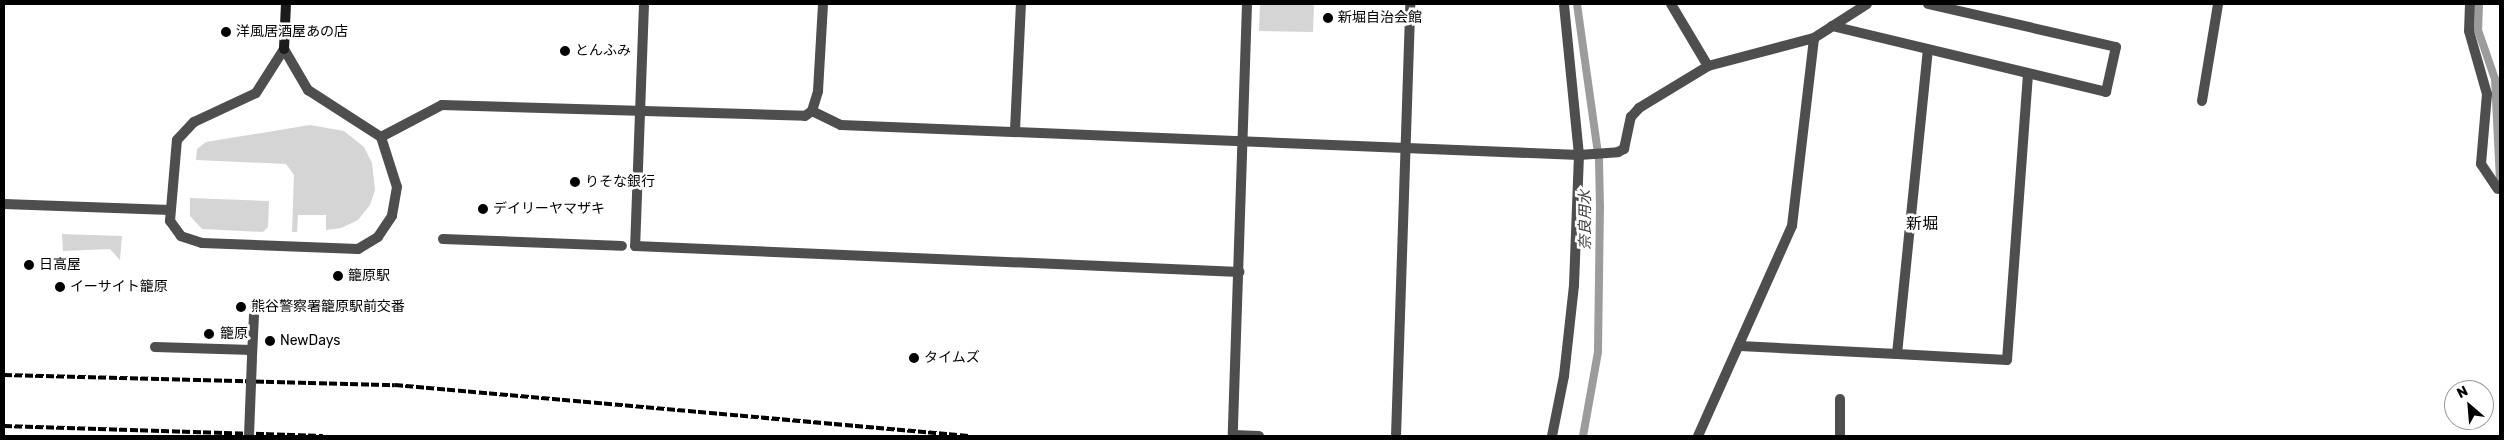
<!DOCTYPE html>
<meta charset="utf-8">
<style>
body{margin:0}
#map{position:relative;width:2504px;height:440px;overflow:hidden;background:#fff;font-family:Rubik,"Noto Sans JP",sans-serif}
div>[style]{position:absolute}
.green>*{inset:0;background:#d5d5d5}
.stream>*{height:8px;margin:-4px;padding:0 4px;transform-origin:4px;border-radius:4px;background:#9c9c9c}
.pedestrian>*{height:10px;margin:-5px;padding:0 5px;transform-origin:5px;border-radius:5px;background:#4e4e4e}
.minor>*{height:10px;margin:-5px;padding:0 5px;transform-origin:5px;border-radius:5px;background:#4e4e4e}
.tertiary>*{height:10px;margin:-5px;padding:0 5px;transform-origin:5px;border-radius:5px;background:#4e4e4e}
.secondary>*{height:10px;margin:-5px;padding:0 5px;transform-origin:5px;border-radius:5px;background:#1b1b1b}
.rail>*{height:4px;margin-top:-2px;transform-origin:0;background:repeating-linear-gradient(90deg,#000 0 8px,transparent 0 10.5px)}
.pedestrian-bridge>*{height:10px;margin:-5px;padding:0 5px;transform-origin:5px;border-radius:5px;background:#4e4e4e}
.dots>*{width:14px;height:14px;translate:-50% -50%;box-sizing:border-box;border:2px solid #fff;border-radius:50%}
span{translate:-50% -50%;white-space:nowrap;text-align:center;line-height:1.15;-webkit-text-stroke:5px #fff;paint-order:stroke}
.poi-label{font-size:14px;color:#000}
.left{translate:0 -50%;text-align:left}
.water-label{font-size:15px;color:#3d3d3d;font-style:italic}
.quarter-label{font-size:16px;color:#000}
.frame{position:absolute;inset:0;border:5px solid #000;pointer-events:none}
.north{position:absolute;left:2444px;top:380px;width:50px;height:50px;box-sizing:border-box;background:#fff;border:1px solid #999;border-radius:50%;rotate:333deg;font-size:14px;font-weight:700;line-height:20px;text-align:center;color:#000}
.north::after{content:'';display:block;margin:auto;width:18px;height:22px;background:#000;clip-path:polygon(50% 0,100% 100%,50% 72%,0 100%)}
</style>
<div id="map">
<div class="green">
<i style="clip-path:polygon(1260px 4px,1314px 4px,1313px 32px,1259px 31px)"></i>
<i style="clip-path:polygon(310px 125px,344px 131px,364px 147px,372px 163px,375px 190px,370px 205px,358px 220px,341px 228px,326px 230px,326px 215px,298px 215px,297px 232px,292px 232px,294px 175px,286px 164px,196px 160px,197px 149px,206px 142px)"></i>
<i style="clip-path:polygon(190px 198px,269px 201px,268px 227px,263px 232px,202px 229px,190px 216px)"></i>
<i style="clip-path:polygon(62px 234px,122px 236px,120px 260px,110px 249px,63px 251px)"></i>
</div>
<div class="stream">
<i style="left:1577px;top:4px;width:158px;rotate:82deg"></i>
<i style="left:1599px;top:160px;width:46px;rotate:88.8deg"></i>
<i style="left:1600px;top:206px;width:146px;rotate:90.8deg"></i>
<i style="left:1598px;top:352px;width:85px;rotate:100.1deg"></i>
<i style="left:2479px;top:4px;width:26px;rotate:92deg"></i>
<i style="left:2478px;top:30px;width:52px;rotate:70.9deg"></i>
<i style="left:2495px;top:79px;width:101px;rotate:87.2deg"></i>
</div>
<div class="pedestrian">
<i style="left:443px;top:239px;width:179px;rotate:2.2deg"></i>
<i style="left:155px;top:347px;width:97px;rotate:1.8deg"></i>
<i style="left:252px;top:356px;width:41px;rotate:-87.2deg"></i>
</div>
<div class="minor">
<i style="left:644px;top:4px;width:242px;rotate:92.1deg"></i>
<i style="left:635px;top:246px;width:605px;rotate:2.46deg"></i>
<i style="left:1247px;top:4px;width:431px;rotate:91.9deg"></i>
<i style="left:1233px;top:435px;width:26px;rotate:2deg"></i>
<i style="left:1671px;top:4px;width:72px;rotate:59.2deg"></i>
<i style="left:2470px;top:4px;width:27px;rotate:92deg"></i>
<i style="left:2469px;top:31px;width:66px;rotate:74.1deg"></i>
<i style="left:2487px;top:94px;width:70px;rotate:94.9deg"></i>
<i style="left:2481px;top:164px;width:30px;rotate:56deg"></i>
<i style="left:1832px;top:26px;width:282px;rotate:13.5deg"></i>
<i style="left:2106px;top:92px;width:46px;rotate:-77.5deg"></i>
<i style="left:2116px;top:47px;width:193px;rotate:-167.1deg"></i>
<i style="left:284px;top:49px;width:48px;rotate:59.7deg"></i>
<i style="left:308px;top:90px;width:87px;rotate:32.8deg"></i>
<i style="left:381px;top:137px;width:52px;rotate:72.3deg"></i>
<i style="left:397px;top:187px;width:29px;rotate:100deg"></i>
<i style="left:392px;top:216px;width:25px;rotate:124deg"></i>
<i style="left:378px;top:237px;width:23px;rotate:149deg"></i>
<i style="left:358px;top:249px;width:156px;rotate:-177.8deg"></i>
<i style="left:202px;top:243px;width:22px;rotate:-162deg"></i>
<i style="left:181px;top:236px;width:19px;rotate:-126deg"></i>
<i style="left:170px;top:221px;width:81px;rotate:-85.1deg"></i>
<i style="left:177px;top:140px;width:25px;rotate:-47deg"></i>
<i style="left:194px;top:122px;width:68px;rotate:-25.1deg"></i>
<i style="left:256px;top:93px;width:52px;rotate:-57.5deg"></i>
<i style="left:2202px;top:101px;width:98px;rotate:-80.6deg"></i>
<i style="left:812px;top:111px;width:32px;rotate:26deg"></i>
<i style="left:841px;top:125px;width:739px;rotate:2.33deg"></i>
<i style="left:1579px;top:155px;width:39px;rotate:-4deg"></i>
<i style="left:1618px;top:152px;width:7px;rotate:-27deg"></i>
<i style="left:1624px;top:149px;width:33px;rotate:-78deg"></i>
<i style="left:1631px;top:117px;width:12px;rotate:-48deg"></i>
<i style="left:1639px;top:108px;width:81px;rotate:-31.3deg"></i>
<i style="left:1708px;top:66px;width:110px;rotate:-14.8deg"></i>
<i style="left:1814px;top:38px;width:63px;rotate:-32.7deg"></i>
<i style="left:1015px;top:130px;width:126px;rotate:-87.3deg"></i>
<i style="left:1740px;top:346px;width:157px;rotate:2.9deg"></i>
<i style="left:1897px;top:354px;width:306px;rotate:-84.2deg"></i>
<i style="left:1897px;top:354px;width:110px;rotate:3.1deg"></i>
<i style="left:2007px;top:360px;width:286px;rotate:-85.8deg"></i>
<i style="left:1396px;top:436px;width:432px;rotate:-88.1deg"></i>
<i style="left:1552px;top:436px;width:61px;rotate:-78.7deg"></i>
<i style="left:1564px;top:376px;width:92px;rotate:-83.7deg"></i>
<i style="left:1574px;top:285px;width:130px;rotate:-87.8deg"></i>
<i style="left:1579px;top:155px;width:152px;rotate:-95.7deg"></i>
<i style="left:1698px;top:436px;width:230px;rotate:-65.9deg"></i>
<i style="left:1792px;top:226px;width:189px;rotate:-83.3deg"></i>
<i style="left:1840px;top:436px;width:37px;rotate:-90deg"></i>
</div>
<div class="tertiary">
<i style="left:381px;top:137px;width:69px;rotate:-27.7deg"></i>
<i style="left:442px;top:105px;width:363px;rotate:1.7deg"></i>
<i style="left:805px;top:116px;width:9px;rotate:-36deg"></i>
<i style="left:812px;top:111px;width:21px;rotate:-73deg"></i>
<i style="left:818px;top:91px;width:87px;rotate:-86.7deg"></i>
<i style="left:4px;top:204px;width:166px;rotate:2.1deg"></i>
<i style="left:1233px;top:436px;width:1px;rotate:-90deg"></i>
</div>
<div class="secondary">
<i style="left:284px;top:49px;width:45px;rotate:-87.5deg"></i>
</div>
<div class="rail">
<i style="left:4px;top:375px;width:391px;rotate:1.5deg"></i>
<i style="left:395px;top:385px;width:576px;rotate:5.08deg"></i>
<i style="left:4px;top:426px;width:319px;rotate:1.8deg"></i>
</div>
<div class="pedestrian-bridge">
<i style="left:249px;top:436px;width:77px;rotate:-87.8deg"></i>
</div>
<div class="dots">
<i style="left:1328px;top:18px;background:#000"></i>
<i style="left:226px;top:32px;background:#000"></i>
<i style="left:565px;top:51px;background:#000"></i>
<i style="left:575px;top:182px;background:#000"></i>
<i style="left:483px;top:209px;background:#000"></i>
<i style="left:29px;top:265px;background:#000"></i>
<i style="left:338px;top:276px;background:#000"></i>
<i style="left:60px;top:287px;background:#000"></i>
<i style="left:241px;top:307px;background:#000"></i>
<i style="left:209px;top:334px;background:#000"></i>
<i style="left:270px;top:341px;background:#000"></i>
<i style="left:914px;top:358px;background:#000"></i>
</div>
<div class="poi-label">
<span class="left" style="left:1338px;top:18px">新堀自治会館</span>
<span class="left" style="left:236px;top:32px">洋風居酒屋あの店</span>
<span class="left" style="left:575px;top:51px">とんふみ</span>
<span class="left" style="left:585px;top:182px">りそな銀行</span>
<span class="left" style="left:493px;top:209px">デイリーヤマザキ</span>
<span class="left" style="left:39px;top:265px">日高屋</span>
<span class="left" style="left:348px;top:276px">籠原駅</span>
<span class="left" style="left:70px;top:287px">イーサイト籠原</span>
<span class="left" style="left:251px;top:307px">熊谷警察署籠原駅前交番</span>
<span class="left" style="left:220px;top:334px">籠原</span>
<span class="left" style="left:280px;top:341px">NewDays</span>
<span class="left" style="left:924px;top:358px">タイムズ</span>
</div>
<div class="water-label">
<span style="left:1586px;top:220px;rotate:-90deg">奈良用水</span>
</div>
<div class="quarter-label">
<span style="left:1922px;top:224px">新堀</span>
</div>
<div class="frame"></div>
<div class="north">N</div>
</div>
